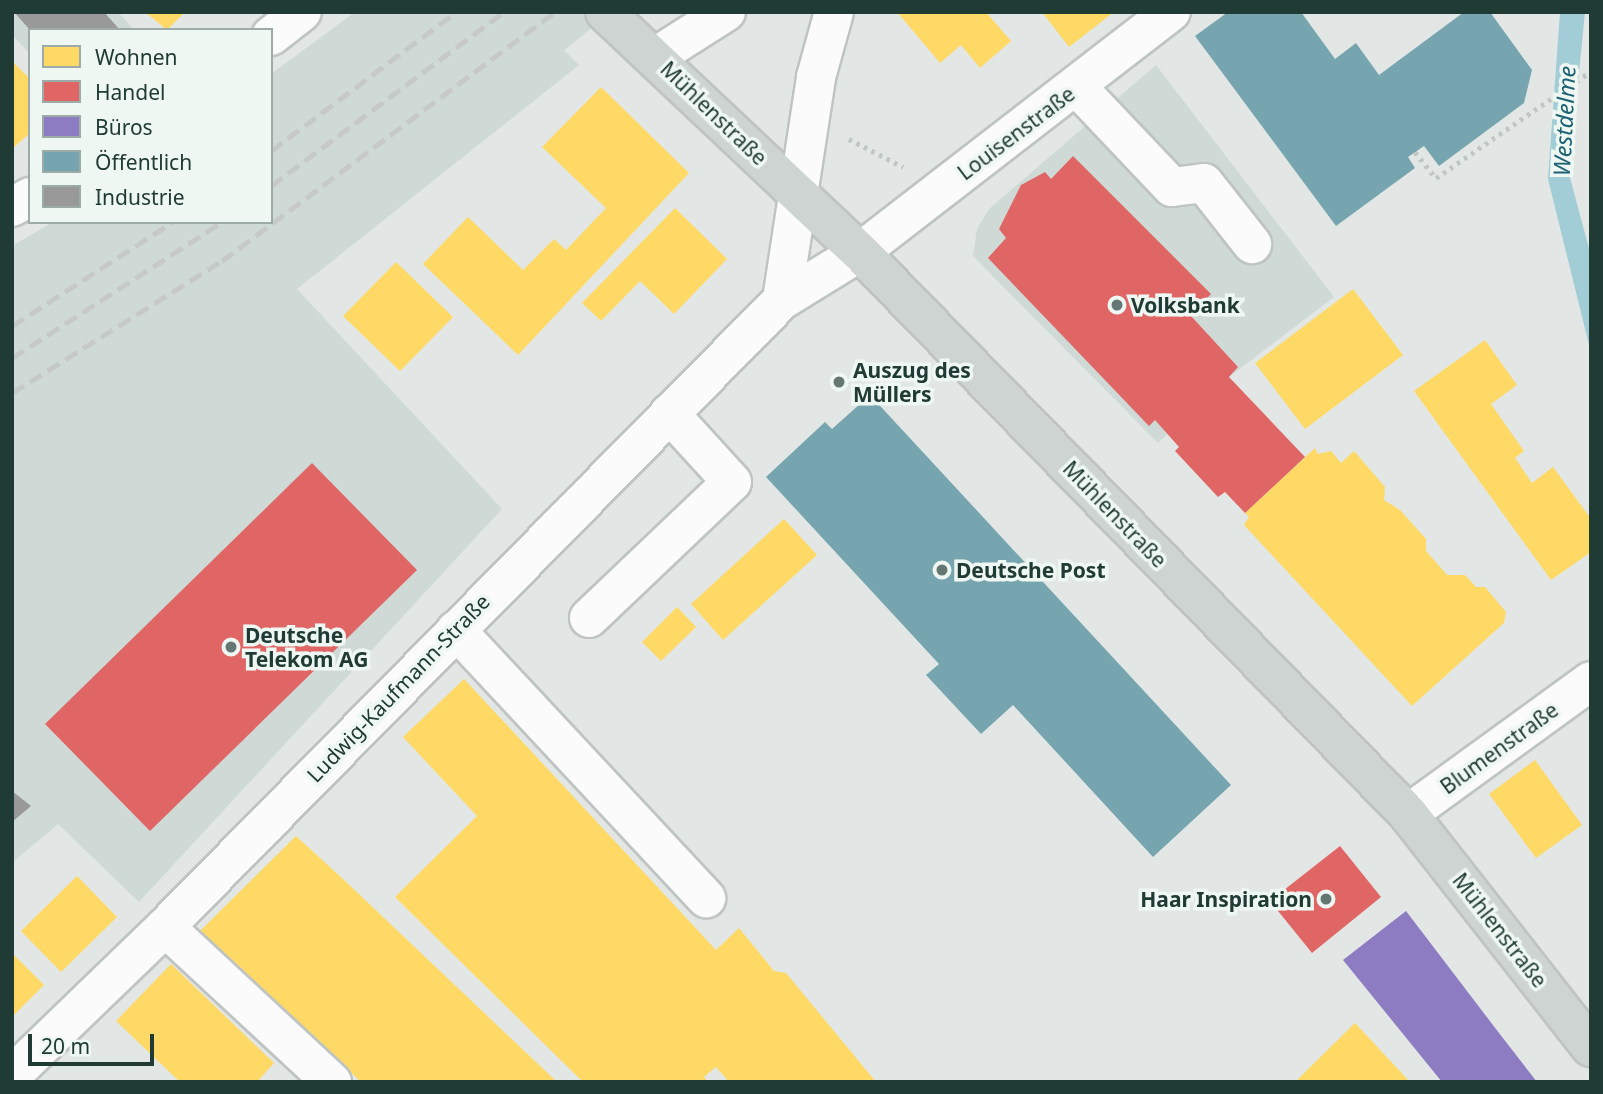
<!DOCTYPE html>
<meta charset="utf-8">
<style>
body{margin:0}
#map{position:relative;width:1603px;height:1094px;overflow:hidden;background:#e2e7e5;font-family:"Noto Sans",sans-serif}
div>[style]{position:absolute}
.built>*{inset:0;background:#cfd9d5}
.water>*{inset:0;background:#a2ccd6}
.homes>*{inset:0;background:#ffd966}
.shops>*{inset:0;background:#e06666}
.offices>*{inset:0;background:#8e7cc3}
.public>*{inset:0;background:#76a5af}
.industry>*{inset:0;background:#999}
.path>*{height:4.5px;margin-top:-2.25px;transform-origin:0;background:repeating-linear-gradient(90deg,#bfc7c5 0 3.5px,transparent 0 8.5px)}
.roads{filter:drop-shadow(2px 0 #bfc4c2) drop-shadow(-2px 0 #bfc4c2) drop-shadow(0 2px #bfc4c2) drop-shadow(0 -2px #bfc4c2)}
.minor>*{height:38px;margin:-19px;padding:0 19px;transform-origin:19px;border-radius:19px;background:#fbfbfb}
.major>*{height:38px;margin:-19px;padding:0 19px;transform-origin:19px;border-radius:19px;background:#cdd4d2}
.rail>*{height:5px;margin-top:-2.5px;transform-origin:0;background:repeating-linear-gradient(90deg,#c6c9c8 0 14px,transparent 0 21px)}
.dots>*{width:19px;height:19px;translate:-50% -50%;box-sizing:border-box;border:4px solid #eff7f3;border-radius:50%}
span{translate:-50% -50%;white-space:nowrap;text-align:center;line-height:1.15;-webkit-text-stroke:7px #eff7f3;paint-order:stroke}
.street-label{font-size:21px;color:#203a34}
.poi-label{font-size:21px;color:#203a34;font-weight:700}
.left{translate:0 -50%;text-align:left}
.right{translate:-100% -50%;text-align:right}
.water-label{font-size:23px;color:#1c6274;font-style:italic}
.frame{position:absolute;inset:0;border:14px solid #203a34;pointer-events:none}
.legend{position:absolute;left:28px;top:28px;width:245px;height:196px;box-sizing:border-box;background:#eff7f3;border:2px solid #9caba7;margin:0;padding:9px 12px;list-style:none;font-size:21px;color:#203a34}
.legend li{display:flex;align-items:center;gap:14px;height:35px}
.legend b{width:35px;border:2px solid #9caba7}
.scale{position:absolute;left:28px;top:1034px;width:126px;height:32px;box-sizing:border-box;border:4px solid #203a34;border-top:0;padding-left:9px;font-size:21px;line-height:24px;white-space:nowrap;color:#203a34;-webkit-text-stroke:5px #eff7f3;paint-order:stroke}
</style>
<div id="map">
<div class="built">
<i style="clip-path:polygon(12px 12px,118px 12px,134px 30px,30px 30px,30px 54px,12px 35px)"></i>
<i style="clip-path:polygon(355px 12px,612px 12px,564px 50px,579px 65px,297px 289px,502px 509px,139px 902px,58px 824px,12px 863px,12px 246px,53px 222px,271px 222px,271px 74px)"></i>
<i style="clip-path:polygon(1156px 65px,1334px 297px,1229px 377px,1158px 443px,973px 256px,977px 229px,989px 209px)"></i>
</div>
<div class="water">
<i style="clip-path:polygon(1560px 12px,1585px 12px,1569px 174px,1591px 256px,1591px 353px,1548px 179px)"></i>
</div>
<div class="homes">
<i style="clip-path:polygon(145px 12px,185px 12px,167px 30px)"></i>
<i style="clip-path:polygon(897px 12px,986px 12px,1011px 41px,980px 68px,961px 45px,940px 63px)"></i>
<i style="clip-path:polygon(1042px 12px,1114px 12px,1069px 47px)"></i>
<i style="clip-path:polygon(12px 61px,30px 79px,30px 133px,12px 149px)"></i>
<i style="clip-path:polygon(601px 87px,689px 173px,518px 355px,423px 264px,468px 217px,523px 270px,554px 239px,566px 250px,606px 208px,542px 147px)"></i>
<i style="clip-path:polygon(675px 208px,727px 259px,674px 314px,640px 281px,601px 321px,582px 303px)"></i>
<i style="clip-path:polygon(396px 262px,453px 317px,400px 371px,343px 316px)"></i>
<i style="clip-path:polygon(1353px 289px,1403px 355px,1305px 429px,1255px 363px)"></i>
<i style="clip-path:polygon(1485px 340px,1517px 385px,1491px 404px,1524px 451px,1515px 458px,1532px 483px,1553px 467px,1591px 519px,1591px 552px,1551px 580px,1414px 391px)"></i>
<i style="clip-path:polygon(1315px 448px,1318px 454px,1331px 451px,1341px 463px,1354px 451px,1385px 487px,1384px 500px,1400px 510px,1426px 539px,1426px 551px,1447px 575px,1465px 575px,1476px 587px,1485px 587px,1506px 612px,1504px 623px,1412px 706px,1244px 525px,1249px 517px,1245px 513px)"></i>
<i style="clip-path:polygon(784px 519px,817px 555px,723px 640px,691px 604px)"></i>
<i style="clip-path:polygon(677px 607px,696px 627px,661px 661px,642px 642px)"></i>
<i style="clip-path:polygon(464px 679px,716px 950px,739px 928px,774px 971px,786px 973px,876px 1082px,729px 1082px,716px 1067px,704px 1077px,708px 1082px,583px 1082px,395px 897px,477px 816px,403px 737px)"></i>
<i style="clip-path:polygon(1535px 760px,1582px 825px,1536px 858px,1489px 794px)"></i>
<i style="clip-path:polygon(296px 836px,343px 879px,557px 1082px,361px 1082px,200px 931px)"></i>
<i style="clip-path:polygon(77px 876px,117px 917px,61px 972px,21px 931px)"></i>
<i style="clip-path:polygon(12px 953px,44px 985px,12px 1017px)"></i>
<i style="clip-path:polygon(171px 964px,274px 1063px,257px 1082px,180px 1082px,116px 1021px)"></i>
<i style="clip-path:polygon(1355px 1023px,1410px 1082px,1295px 1082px)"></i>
</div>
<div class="shops">
<i style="clip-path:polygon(1073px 156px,1211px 294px,1191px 316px,1238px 367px,1229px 377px,1305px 457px,1245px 513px,1225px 492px,1218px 497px,1175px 451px,1179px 447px,1155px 420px,1149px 426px,988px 258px,1006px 238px,999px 229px,1021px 185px,1045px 172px,1051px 179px)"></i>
<i style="clip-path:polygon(312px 463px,417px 570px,150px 831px,45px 724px)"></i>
<i style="clip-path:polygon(1340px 846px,1381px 897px,1312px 953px,1270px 901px)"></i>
</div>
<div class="offices">
<i style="clip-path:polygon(1406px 911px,1499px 1033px,1537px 1082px,1442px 1082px,1343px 960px)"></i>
</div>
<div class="public">
<i style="clip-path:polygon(1228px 12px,1301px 12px,1335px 59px,1356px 43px,1379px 75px,1464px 12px,1490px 12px,1532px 70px,1524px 103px,1439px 166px,1424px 146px,1408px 157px,1415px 168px,1336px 226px,1195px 36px)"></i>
<i style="clip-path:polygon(870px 395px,1231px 785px,1153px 857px,1013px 705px,981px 734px,926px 675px,939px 664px,766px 477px,825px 422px,832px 429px)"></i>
</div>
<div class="industry">
<i style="clip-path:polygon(14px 12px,104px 12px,120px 30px,30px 30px)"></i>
<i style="clip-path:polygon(12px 791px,31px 806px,12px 822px)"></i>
</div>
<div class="path">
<i style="left:849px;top:139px;width:61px;rotate:27.4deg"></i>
<i style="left:1415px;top:152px;width:33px;rotate:51deg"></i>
<i style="left:1436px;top:178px;width:188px;rotate:-34.6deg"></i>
</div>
<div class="roads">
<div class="minor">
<i style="left:271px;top:36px;width:39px;rotate:-38deg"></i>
<i style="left:655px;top:57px;width:84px;rotate:-32.4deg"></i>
<i style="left:1077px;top:87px;width:138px;rotate:46.5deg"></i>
<i style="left:1172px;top:187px;width:32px;rotate:-7deg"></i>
<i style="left:1204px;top:183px;width:78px;rotate:51.8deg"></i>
<i style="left:12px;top:207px;width:21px;rotate:-29deg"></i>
<i style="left:782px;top:300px;width:226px;rotate:-81.3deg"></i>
<i style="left:816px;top:77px;width:67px;rotate:-74.5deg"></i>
<i style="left:589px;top:618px;width:197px;rotate:-43.6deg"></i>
<i style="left:732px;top:482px;width:93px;rotate:-132.4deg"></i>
<i style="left:456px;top:630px;width:367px;rotate:47deg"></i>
<i style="left:1408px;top:814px;width:226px;rotate:-36deg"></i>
<i style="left:165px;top:927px;width:228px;rotate:42.9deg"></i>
<i style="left:12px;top:1075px;width:213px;rotate:-44deg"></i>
<i style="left:165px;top:927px;width:880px;rotate:-45.46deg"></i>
<i style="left:782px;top:300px;width:92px;rotate:-31.6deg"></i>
<i style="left:860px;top:252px;width:393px;rotate:-37.7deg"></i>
</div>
<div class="major">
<i style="left:605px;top:12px;width:350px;rotate:43.3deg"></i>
<i style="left:860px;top:252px;width:785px;rotate:45.72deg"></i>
<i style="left:1408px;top:814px;width:296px;rotate:51.9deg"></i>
</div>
</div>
<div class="rail">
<i style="left:271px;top:151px;width:231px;rotate:-36.9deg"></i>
<i style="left:271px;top:186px;width:291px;rotate:-36.8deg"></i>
<i style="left:12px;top:326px;width:192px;rotate:-32.9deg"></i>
<i style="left:12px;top:358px;width:250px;rotate:-32.9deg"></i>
<i style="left:12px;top:393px;width:248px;rotate:-32.2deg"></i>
<i style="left:222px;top:261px;width:416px;rotate:-36.8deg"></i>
</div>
<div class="dots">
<i style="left:1117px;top:305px;background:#647772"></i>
<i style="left:839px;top:382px;background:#647772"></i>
<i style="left:942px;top:570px;background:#647772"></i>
<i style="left:231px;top:647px;background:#647772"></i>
<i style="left:1326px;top:899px;background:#647772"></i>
</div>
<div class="street-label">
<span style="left:714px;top:113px;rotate:44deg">Mühlenstraße</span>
<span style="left:1016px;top:133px;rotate:-37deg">Louisenstraße</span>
<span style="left:1115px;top:514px;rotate:46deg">Mühlenstraße</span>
<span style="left:398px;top:688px;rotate:-46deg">Ludwig-Kaufmann-Straße</span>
<span style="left:1499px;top:748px;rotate:-36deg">Blumenstraße</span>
<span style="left:1500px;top:930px;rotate:52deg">Mühlenstraße</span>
</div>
<div class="poi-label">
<span class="left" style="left:1131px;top:305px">Volksbank</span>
<span class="left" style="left:853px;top:382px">Auszug des<br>Müllers</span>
<span class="left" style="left:956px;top:570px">Deutsche Post</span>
<span class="left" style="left:245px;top:647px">Deutsche<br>Telekom AG</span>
<span class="right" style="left:1312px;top:899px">Haar Inspiration</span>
</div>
<div class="water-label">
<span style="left:1564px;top:121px;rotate:-87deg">Westdelme</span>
</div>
<div class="frame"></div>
<ul class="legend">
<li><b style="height:19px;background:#ffd966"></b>Wohnen</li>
<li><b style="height:19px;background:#e06666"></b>Handel</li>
<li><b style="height:19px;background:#8e7cc3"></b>Büros</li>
<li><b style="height:19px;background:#76a5af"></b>Öffentlich</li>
<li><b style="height:19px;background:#999"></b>Industrie</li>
</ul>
<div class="scale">20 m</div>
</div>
